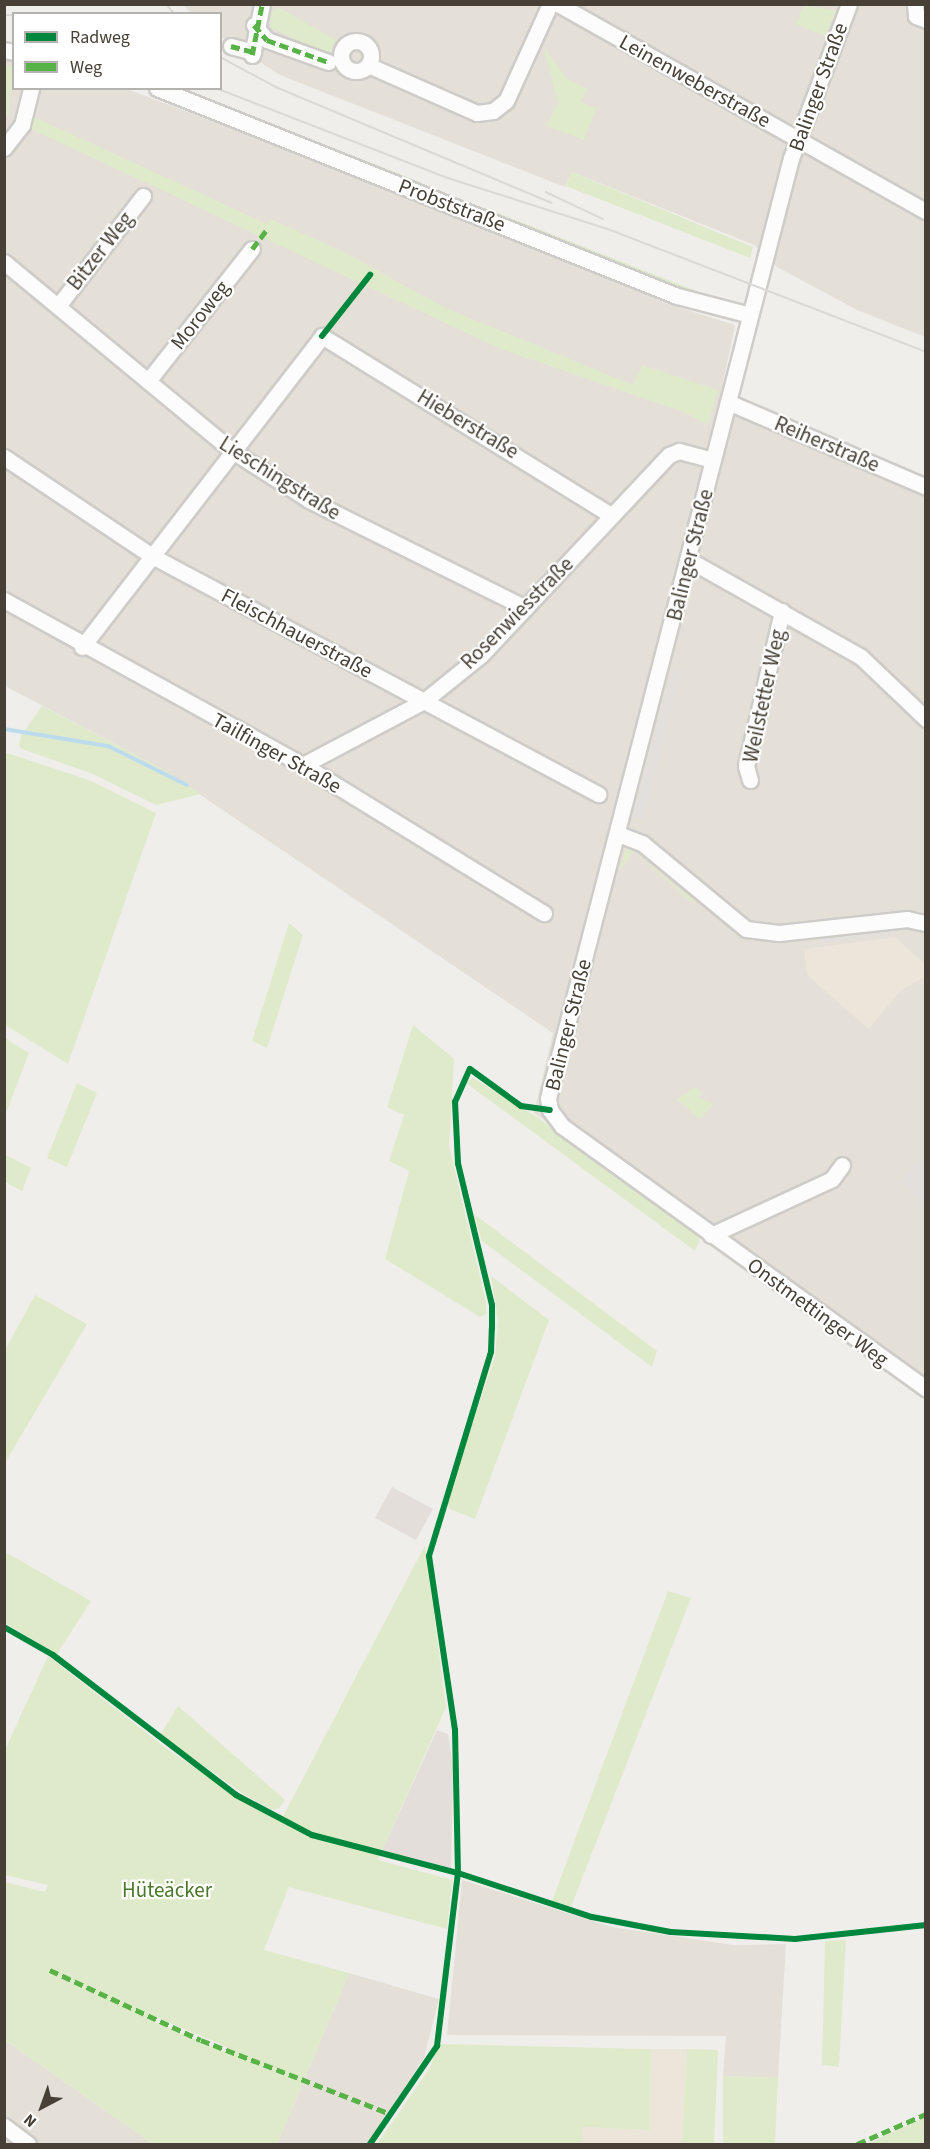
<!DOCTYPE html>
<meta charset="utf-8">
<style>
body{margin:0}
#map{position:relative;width:930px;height:2149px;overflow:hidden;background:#f0eeeb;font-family:"Source Sans 3",sans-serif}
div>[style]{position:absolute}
.residential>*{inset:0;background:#e4e0d8}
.industrial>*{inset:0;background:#e3deda}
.education>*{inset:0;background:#ebe5da}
.green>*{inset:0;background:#dfeacb}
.parking>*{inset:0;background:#e2dfdc}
.stream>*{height:4px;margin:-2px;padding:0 2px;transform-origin:2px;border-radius:2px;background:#bcdcee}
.roads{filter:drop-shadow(2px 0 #ceccc8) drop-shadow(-2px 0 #ceccc8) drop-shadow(0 2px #ceccc8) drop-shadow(0 -2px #ceccc8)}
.minor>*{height:15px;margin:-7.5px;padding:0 7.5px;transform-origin:7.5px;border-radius:7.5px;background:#fdfcfc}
.minor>.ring{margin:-7.5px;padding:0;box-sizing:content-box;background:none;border:15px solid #fdfcfc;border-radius:50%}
.tram>*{height:1.5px;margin:-0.75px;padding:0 0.75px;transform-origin:0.75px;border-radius:0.75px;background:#d9d9d8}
.quiet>*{height:4.5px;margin-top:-2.25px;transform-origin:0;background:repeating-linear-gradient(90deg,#57b346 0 9px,transparent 0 13.5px)}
.cycleway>*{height:6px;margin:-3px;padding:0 3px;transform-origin:3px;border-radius:3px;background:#00873e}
span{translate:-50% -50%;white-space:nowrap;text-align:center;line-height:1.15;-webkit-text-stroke:4.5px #fff;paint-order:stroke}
.street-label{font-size:21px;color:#474036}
.park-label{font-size:21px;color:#4a782a}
.frame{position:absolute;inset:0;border:6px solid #474036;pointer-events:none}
.legend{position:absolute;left:12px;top:12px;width:210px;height:78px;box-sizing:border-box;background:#fff;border:2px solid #b5b3af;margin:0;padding:8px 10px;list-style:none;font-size:18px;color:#474036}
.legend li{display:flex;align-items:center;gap:12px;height:30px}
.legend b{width:30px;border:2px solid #b5b3af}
.north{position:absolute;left:12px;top:2077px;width:60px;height:60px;-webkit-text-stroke:4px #fff;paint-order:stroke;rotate:221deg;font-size:16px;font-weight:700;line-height:24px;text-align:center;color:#474036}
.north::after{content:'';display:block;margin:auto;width:21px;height:27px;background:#474036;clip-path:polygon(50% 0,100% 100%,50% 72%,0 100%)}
</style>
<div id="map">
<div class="residential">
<i style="clip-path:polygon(183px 5px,925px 5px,925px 337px,857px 310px,777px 267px,754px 245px,572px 172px,565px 187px,280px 75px,221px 37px,220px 14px,191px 13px)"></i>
<i style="clip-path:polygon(4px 59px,13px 60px,14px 88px,127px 89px,527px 241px,665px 303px,735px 325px,720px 397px,925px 479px,925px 1381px,735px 1239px,726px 1250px,534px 1113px,553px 1033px,162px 769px,5px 686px)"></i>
<i style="clip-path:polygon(462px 1880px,612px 1927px,733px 1945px,786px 1944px,778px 2078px,723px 2076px,726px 2036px,447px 2035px)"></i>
<i style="clip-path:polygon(349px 1973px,439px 1999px,424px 2058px,367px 2144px,277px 2144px)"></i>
<i style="clip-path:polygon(5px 2040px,153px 2144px,5px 2144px)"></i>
</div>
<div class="industrial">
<i style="clip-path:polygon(392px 1487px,433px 1509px,416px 1540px,375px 1518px)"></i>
<i style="clip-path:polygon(437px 1730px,448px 1734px,453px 1767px,451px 1872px,381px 1853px)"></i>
</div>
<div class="education">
<i style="clip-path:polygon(896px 937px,925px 965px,925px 977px,901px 990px,869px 1029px,807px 975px,804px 949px)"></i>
<i style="clip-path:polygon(651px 2049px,687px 2049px,682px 2144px,582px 2144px,581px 2127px,650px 2130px)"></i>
</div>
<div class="green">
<i style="clip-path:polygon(804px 5px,836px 11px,825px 36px,796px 24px)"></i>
<i style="clip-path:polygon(279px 8px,336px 40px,329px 56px,271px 27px,270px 12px)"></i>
<i style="clip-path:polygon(544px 47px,566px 78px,588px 89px,580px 102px,596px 108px,584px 140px,547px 126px,558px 103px)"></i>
<i style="clip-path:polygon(4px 64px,13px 66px,8px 115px,5px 113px)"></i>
<i style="clip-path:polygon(247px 114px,420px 182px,422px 187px,242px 116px)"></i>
<i style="clip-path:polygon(32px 116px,267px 224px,271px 219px,348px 254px,443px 307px,633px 385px,642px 365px,718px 390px,708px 425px,684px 412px,501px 349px,27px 127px)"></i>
<i style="clip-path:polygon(572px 172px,753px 247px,750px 258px,566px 186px)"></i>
<i style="clip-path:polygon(485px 208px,694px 290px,704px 296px,487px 213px)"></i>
<i style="clip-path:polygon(42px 706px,162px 769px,201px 794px,156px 805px,93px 774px,25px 750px,19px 747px,21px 736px)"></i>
<i style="clip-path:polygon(4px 752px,89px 780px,156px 813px,68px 1064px,5px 1025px)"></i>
<i style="clip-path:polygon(627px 847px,694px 900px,694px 904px,633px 852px,619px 871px)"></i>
<i style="clip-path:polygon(289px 923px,303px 935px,267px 1048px,252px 1041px)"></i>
<i style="clip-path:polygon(413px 1025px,454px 1059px,449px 1146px,486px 1302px,486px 1314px,480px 1317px,385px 1259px,409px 1171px,389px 1161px,404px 1115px,387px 1107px)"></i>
<i style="clip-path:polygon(5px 1038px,29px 1053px,5px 1116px)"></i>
<i style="clip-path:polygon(473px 1078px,537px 1117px,701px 1236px,695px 1251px,466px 1083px)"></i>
<i style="clip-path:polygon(77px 1083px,97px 1093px,67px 1167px,47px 1158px)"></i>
<i style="clip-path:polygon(695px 1087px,702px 1093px,697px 1098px,714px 1103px,700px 1119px,677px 1099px)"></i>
<i style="clip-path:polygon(4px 1154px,31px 1168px,22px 1191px,5px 1182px)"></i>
<i style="clip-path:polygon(474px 1214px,657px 1351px,652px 1367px,482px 1241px)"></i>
<i style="clip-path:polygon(491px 1276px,549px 1320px,475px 1519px,450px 1509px,447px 1500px,495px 1356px,498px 1321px)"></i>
<i style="clip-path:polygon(35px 1295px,87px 1324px,5px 1463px,5px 1350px)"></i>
<i style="clip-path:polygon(evenodd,425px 1545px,446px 1707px,378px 1860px,452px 1880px,447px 1929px,289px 1887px,264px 1950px,349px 1973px,277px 2144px,153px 2144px,5px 2040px,5px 1882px,45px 1892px,48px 1885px,5px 1875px,5px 1750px,48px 1656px,171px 1752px,280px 1822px,425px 1545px,156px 2017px,227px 2047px,226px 2052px,154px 2022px,156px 2017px)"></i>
<i style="clip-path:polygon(5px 1552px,91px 1601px,57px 1654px,5px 1623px)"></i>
<i style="clip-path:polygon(668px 1591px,691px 1598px,571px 1907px,552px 1901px)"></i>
<i style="clip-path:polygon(178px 1706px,285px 1800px,279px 1808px,272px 1810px,245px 1795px,160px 1735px)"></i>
<i style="clip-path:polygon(846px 1940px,839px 2067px,822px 2065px,825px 1941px)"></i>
<i style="clip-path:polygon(439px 2044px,651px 2049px,650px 2130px,582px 2127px,582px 2144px,377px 2144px,430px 2068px)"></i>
<i style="clip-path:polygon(687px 2049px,718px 2050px,714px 2144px,682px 2144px)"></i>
<i style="clip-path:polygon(723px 2076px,778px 2078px,775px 2144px,723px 2144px)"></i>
<i style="clip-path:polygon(925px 2117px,925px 2144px,867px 2144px)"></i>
</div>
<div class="parking">
<i style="clip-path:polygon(672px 670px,681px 672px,643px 819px,633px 817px)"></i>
<i style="clip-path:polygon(891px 924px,896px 934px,820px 943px,816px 934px)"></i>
<i style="clip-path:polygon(920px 1159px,925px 1164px,925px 1204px,900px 1182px)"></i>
</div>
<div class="stream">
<i style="left:4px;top:729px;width:105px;rotate:9.3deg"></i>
<i style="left:108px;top:746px;width:88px;rotate:26.3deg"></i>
</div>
<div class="roads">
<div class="minor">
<i style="left:558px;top:4px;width:422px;rotate:29.4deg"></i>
<i style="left:849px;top:4px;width:165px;rotate:110.6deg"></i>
<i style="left:791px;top:158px;width:971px;rotate:104.49deg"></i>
<i style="left:548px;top:1098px;width:12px;rotate:81deg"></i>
<i style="left:550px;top:1110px;width:20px;rotate:53deg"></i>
<i style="left:562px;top:1126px;width:449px;rotate:35.8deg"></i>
<i style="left:915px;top:4px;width:12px;rotate:85deg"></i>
<i style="left:916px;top:16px;width:11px;rotate:22deg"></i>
<i style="left:254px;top:25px;width:20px;rotate:49deg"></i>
<i style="left:267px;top:40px;width:65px;rotate:19.8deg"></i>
<i class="ring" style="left:341px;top:41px;width:15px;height:15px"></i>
<i style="left:231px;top:46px;width:23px;rotate:15deg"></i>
<i style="left:4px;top:50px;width:10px;rotate:11deg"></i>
<i style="left:252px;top:55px;width:52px;rotate:-78.9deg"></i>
<i style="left:368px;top:65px;width:119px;rotate:23.8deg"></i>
<i style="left:477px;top:113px;width:16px;rotate:-7deg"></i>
<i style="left:493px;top:111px;width:16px;rotate:-38deg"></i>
<i style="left:506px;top:101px;width:107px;rotate:-65.6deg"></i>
<i style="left:157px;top:88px;width:560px;rotate:21.8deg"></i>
<i style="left:677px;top:296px;width:75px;rotate:14.6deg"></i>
<i style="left:4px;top:148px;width:29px;rotate:-52deg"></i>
<i style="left:22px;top:125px;width:38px;rotate:-76deg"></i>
<i style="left:4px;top:262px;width:298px;rotate:39.6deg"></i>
<i style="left:234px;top:452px;width:89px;rotate:32.6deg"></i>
<i style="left:309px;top:500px;width:242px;rotate:26.5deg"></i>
<i style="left:58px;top:306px;width:139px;rotate:-52.3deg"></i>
<i style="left:148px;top:381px;width:168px;rotate:-51.8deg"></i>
<i style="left:728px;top:402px;width:215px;rotate:23.2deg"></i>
<i style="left:4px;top:457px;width:178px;rotate:33.8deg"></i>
<i style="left:152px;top:556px;width:506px;rotate:28.09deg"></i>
<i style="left:689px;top:560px;width:197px;rotate:29.4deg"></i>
<i style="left:861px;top:657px;width:90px;rotate:43.6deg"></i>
<i style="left:4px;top:600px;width:342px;rotate:28.9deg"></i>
<i style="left:303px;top:765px;width:283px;rotate:31.6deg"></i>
<i style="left:82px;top:647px;width:393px;rotate:-52.3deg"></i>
<i style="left:322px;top:336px;width:340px;rotate:31.8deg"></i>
<i style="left:303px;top:765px;width:137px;rotate:-27.9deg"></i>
<i style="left:424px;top:701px;width:73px;rotate:-38.9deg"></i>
<i style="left:481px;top:655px;width:274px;rotate:-46.8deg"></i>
<i style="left:669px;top:455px;width:11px;rotate:-22deg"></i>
<i style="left:679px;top:451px;width:35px;rotate:15deg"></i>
<i style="left:750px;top:780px;width:15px;rotate:-106deg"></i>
<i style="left:746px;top:766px;width:159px;rotate:-76.9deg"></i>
<i style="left:618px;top:834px;width:26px;rotate:21deg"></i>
<i style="left:642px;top:843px;width:135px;rotate:39.6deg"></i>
<i style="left:746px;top:929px;width:33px;rotate:7deg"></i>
<i style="left:779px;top:933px;width:129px;rotate:-6.2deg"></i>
<i style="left:907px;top:919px;width:18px;rotate:13deg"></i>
<i style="left:711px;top:1235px;width:133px;rotate:-24.8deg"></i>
<i style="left:832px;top:1179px;width:17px;rotate:-54deg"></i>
<i style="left:4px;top:2126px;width:30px;rotate:37deg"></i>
</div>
</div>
<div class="tram">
<i style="left:166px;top:4px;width:13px;rotate:48deg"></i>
<i style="left:4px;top:15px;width:10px"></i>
<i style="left:220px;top:57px;width:64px;rotate:28.2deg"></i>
<i style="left:276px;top:87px;width:299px;rotate:22.8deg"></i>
<i style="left:216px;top:88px;width:249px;rotate:21.2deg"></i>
<i style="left:448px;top:178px;width:168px;rotate:17.7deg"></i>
<i style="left:608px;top:229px;width:341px;rotate:21.1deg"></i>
<i style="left:546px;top:192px;width:63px;rotate:25.3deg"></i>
</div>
<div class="quiet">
<i style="left:254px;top:25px;width:20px;rotate:49deg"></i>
<i style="left:267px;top:40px;width:65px;rotate:19.8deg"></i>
<i style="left:231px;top:46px;width:23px;rotate:15deg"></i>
<i style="left:252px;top:55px;width:52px;rotate:-78.9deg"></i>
<i style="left:252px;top:249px;width:25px;rotate:-53deg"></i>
<i style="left:50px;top:1970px;width:166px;rotate:24.9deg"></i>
<i style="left:201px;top:2040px;width:204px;rotate:21.3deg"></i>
<i style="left:857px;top:2144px;width:75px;rotate:-23.5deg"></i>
</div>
<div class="cycleway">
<i style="left:322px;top:336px;width:78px;rotate:-51.8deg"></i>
<i style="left:4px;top:1627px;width:56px;rotate:29.7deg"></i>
<i style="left:53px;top:1655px;width:230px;rotate:37.4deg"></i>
<i style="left:236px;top:1795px;width:86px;rotate:27.8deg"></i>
<i style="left:312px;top:1835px;width:151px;rotate:14.6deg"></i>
<i style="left:458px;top:1873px;width:141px;rotate:18.2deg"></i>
<i style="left:592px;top:1917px;width:80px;rotate:10.8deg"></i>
<i style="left:671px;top:1932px;width:124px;rotate:3.2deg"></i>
<i style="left:795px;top:1939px;width:132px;rotate:-6.1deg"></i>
<i style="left:370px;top:2144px;width:119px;rotate:-55.6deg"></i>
<i style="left:437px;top:2046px;width:174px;rotate:-83.1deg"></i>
<i style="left:458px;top:1873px;width:143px;rotate:-91.2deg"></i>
<i style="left:455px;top:1730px;width:176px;rotate:-98.5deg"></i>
<i style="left:429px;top:1556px;width:213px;rotate:-73.1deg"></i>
<i style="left:491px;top:1352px;width:24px;rotate:-88deg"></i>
<i style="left:492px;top:1328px;width:23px;rotate:-90deg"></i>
<i style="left:492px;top:1305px;width:146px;rotate:-103.5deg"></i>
<i style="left:458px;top:1163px;width:61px;rotate:-92.8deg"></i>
<i style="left:455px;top:1102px;width:36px;rotate:-66deg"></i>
<i style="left:470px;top:1069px;width:63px;rotate:36deg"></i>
<i style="left:521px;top:1106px;width:29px;rotate:8deg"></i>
</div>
<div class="street-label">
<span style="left:695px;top:81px;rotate:29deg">Leinenweberstraße</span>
<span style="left:818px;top:87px;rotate:-70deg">Balinger Straße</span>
<span style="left:452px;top:205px;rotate:21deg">Probststraße</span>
<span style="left:100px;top:251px;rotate:-52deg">Bitzer Weg</span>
<span style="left:200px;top:315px;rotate:-52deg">Moroweg</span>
<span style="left:468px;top:424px;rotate:31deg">Hieberstraße</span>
<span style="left:827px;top:444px;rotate:23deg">Reiherstraße</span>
<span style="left:280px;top:478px;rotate:32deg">Lieschingstraße</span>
<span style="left:690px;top:555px;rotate:-76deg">Balinger Straße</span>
<span style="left:517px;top:613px;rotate:-45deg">Rosenwiesstraße</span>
<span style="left:297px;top:633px;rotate:28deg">Fleischhauerstraße</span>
<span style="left:764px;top:696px;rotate:-78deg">Weilstetter Weg</span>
<span style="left:277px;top:753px;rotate:29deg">Tailfinger Straße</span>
<span style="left:568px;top:1025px;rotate:-76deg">Balinger Straße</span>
<span style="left:818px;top:1312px;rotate:36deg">Onstmettinger Weg</span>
</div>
<div class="park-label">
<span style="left:167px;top:1890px">Hüteäcker</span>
</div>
<div class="frame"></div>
<ul class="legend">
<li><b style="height:8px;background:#00873e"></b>Radweg</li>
<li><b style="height:8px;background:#57b346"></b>Weg</li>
</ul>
<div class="north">N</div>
</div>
